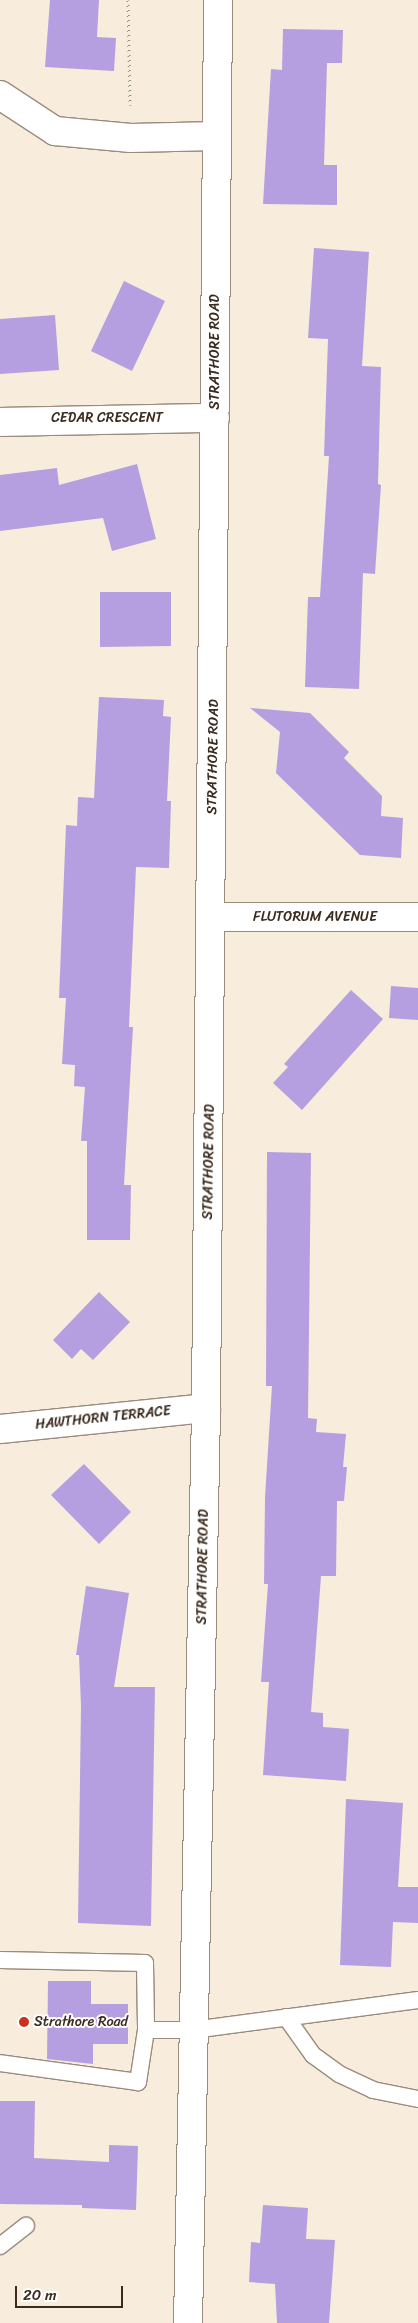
<!DOCTYPE html>
<style>
body{margin:0}
#map{position:relative;width:418px;height:2323px;overflow:hidden;background:#f8ecdc;font-family:Sriracha,sans-serif}
div>[style]{position:absolute}
.building>*{inset:0;background:#b59fe0}
.path>*{height:3px;margin-top:-1.5px;transform-origin:0;background:repeating-linear-gradient(90deg,#9a8b7d 0 1px,transparent 0 5px)}
.roads{filter:drop-shadow(1px 0 #9a8b7d) drop-shadow(-1px 0 #9a8b7d) drop-shadow(0 1px #9a8b7d) drop-shadow(0 -1px #9a8b7d)}
.lane>*{height:16px;margin:-8px;padding:0 8px;transform-origin:8px;border-radius:8px;background:#fff}
.street>*{height:28px;margin:-14px;padding:0 14px;transform-origin:14px;border-radius:14px;background:#fff}
.secondary>*{height:28px;margin:-14px;padding:0 14px;transform-origin:14px;border-radius:14px;background:#fff}
.dots>*{width:14px;height:14px;translate:-50% -50%;box-sizing:border-box;border:2px solid #fff;border-radius:50%}
span{translate:-50% -50%;white-space:nowrap;text-align:center;line-height:1.15;-webkit-text-stroke:4px #fff;paint-order:stroke}
.street-label{font-size:14px;color:#3b2a1e}
.poi-label{font-size:14px;color:#3b2a1e}
.left{translate:0 -50%;text-align:left}
.scale{position:absolute;left:15px;top:2286px;width:108px;height:22px;box-sizing:border-box;border:2px solid #3b2a1e;border-top:0;padding-left:6px;font-size:15px;line-height:18px;white-space:nowrap;color:#3b2a1e;-webkit-text-stroke:4px #fff;paint-order:stroke}
</style>
<div id="map">
<div class="building">
<i style="clip-path:polygon(50px 0,99px 0,97px 37px,116px 38px,114px 71px,45px 67px)"></i>
<i style="clip-path:polygon(283px 29px,343px 30px,342px 63px,327px 63px,324px 165px,337px 165px,337px 205px,263px 204px,271px 69px,282px 70px)"></i>
<i style="clip-path:polygon(314px 248px,369px 252px,362px 366px,381px 367px,378px 484px,381px 485px,375px 574px,363px 573px,359px 689px,305px 687px,308px 597px,320px 597px,329px 456px,324px 456px,328px 339px,308px 338px)"></i>
<i style="clip-path:polygon(124px 281px,165px 301px,132px 371px,91px 351px)"></i>
<i style="clip-path:polygon(55px 315px,59px 370px,0 374px,0 319px)"></i>
<i style="clip-path:polygon(137px 464px,156px 539px,112px 551px,103px 518px,0 531px,0 475px,57px 468px,59px 485px)"></i>
<i style="clip-path:polygon(100px 592px,171px 592px,171px 646px,100px 647px)"></i>
<i style="clip-path:polygon(99px 697px,164px 700px,163px 716px,171px 717px,167px 801px,171px 801px,169px 868px,136px 867px,129px 1027px,133px 1027px,124px 1185px,131px 1185px,130px 1240px,87px 1240px,87px 1141px,81px 1141px,85px 1087px,74px 1086px,75px 1065px,62px 1064px,66px 998px,59px 998px,66px 825px,77px 826px,78px 797px,94px 798px)"></i>
<i style="clip-path:polygon(250px 708px,310px 713px,349px 752px,344px 758px,382px 796px,381px 816px,403px 818px,401px 858px,360px 855px,276px 773px,280px 732px)"></i>
<i style="clip-path:polygon(391px 986px,418px 988px,418px 1020px,389px 1018px)"></i>
<i style="clip-path:polygon(351px 990px,383px 1019px,302px 1110px,273px 1083px,288px 1067px,284px 1064px)"></i>
<i style="clip-path:polygon(267px 1152px,311px 1153px,308px 1418px,317px 1419px,316px 1432px,346px 1434px,343px 1467px,347px 1467px,344px 1501px,337px 1501px,336px 1576px,321px 1576px,311px 1712px,323px 1713px,323px 1727px,349px 1729px,346px 1781px,263px 1775px,269px 1682px,261px 1682px,268px 1584px,264px 1584px,265px 1497px,272px 1386px,266px 1386px)"></i>
<i style="clip-path:polygon(99px 1292px,130px 1322px,93px 1360px,81px 1349px,72px 1359px,53px 1340px)"></i>
<i style="clip-path:polygon(84px 1464px,131px 1512px,99px 1544px,51px 1495px)"></i>
<i style="clip-path:polygon(86px 1586px,129px 1593px,114px 1687px,155px 1687px,151px 1926px,78px 1923px,81px 1706px,79px 1655px,76px 1655px)"></i>
<i style="clip-path:polygon(346px 1799px,403px 1803px,398px 1887px,418px 1887px,418px 1923px,393px 1922px,391px 1967px,340px 1965px)"></i>
<i style="clip-path:polygon(48px 1981px,91px 1981px,91px 2004px,128px 2004px,128px 2044px,93px 2044px,93px 2064px,47px 2059px)"></i>
<i style="clip-path:polygon(0 2101px,35px 2101px,34px 2158px,109px 2162px,109px 2145px,138px 2146px,136px 2210px,82px 2208px,82px 2205px,0 2204px)"></i>
<i style="clip-path:polygon(263px 2205px,308px 2208px,306px 2239px,335px 2240px,329px 2323px,277px 2323px,275px 2284px,249px 2282px,251px 2242px,260px 2243px)"></i>
</div>
<div class="path">
<i style="left:128px;top:0;width:105px;rotate:88.9deg"></i>
</div>
<div class="roads">
<div class="lane">
<i style="left:0;top:1960px;width:145px;rotate:1.2deg"></i>
<i style="left:145px;top:1963px;width:67px;rotate:89.1deg"></i>
<i style="left:146px;top:2030px;width:53px;rotate:98.7deg"></i>
<i style="left:138px;top:2082px;width:139px;rotate:-172.2deg"></i>
<i style="left:286px;top:2017px;width:47px;rotate:54.6deg"></i>
<i style="left:313px;top:2055px;width:32px;rotate:36deg"></i>
<i style="left:339px;top:2074px;width:38px;rotate:25deg"></i>
<i style="left:373px;top:2090px;width:46px;rotate:11.3deg"></i>
<i style="left:146px;top:2030px;width:47px"></i>
<i style="left:193px;top:2030px;width:227px;rotate:-7.6deg"></i>
<i style="left:0;top:2246px;width:33px;rotate:-38deg"></i>
</div>
<div class="street">
<i style="left:0;top:95px;width:66px;rotate:33.2deg"></i>
<i style="left:55px;top:131px;width:76px;rotate:5.3deg"></i>
<i style="left:131px;top:138px;width:86px;rotate:-1.3deg"></i>
<i style="left:0;top:422px;width:215px;rotate:-1.1deg"></i>
<i style="left:211px;top:917px;width:207px"></i>
<i style="left:0;top:1429px;width:207px;rotate:-5.8deg"></i>
</div>
<div class="secondary">
<i style="left:188px;top:2323px;width:915px;rotate:-88.87deg"></i>
<i style="left:206px;top:1408px;width:1408px;rotate:-89.51deg"></i>
</div>
</div>
<div class="dots">
<i style="left:24px;top:2022px;background:#c8321e"></i>
</div>
<div class="street-label">
<span style="left:215px;top:352px;rotate:-90deg">STRATHORE ROAD</span>
<span style="left:107px;top:418px">CEDAR CRESCENT</span>
<span style="left:213px;top:757px;rotate:-89deg">STRATHORE ROAD</span>
<span style="left:315px;top:917px">FLUTORUM AVENUE</span>
<span style="left:209px;top:1162px;rotate:-89deg">STRATHORE ROAD</span>
<span style="left:103px;top:1418px;rotate:-6deg">HAWTHORN TERRACE</span>
<span style="left:203px;top:1567px;rotate:-89deg">STRATHORE ROAD</span>
</div>
<div class="poi-label">
<span class="left" style="left:34px;top:2022px">Strathore Road</span>
</div>
<div class="scale">20 m</div>
</div>
